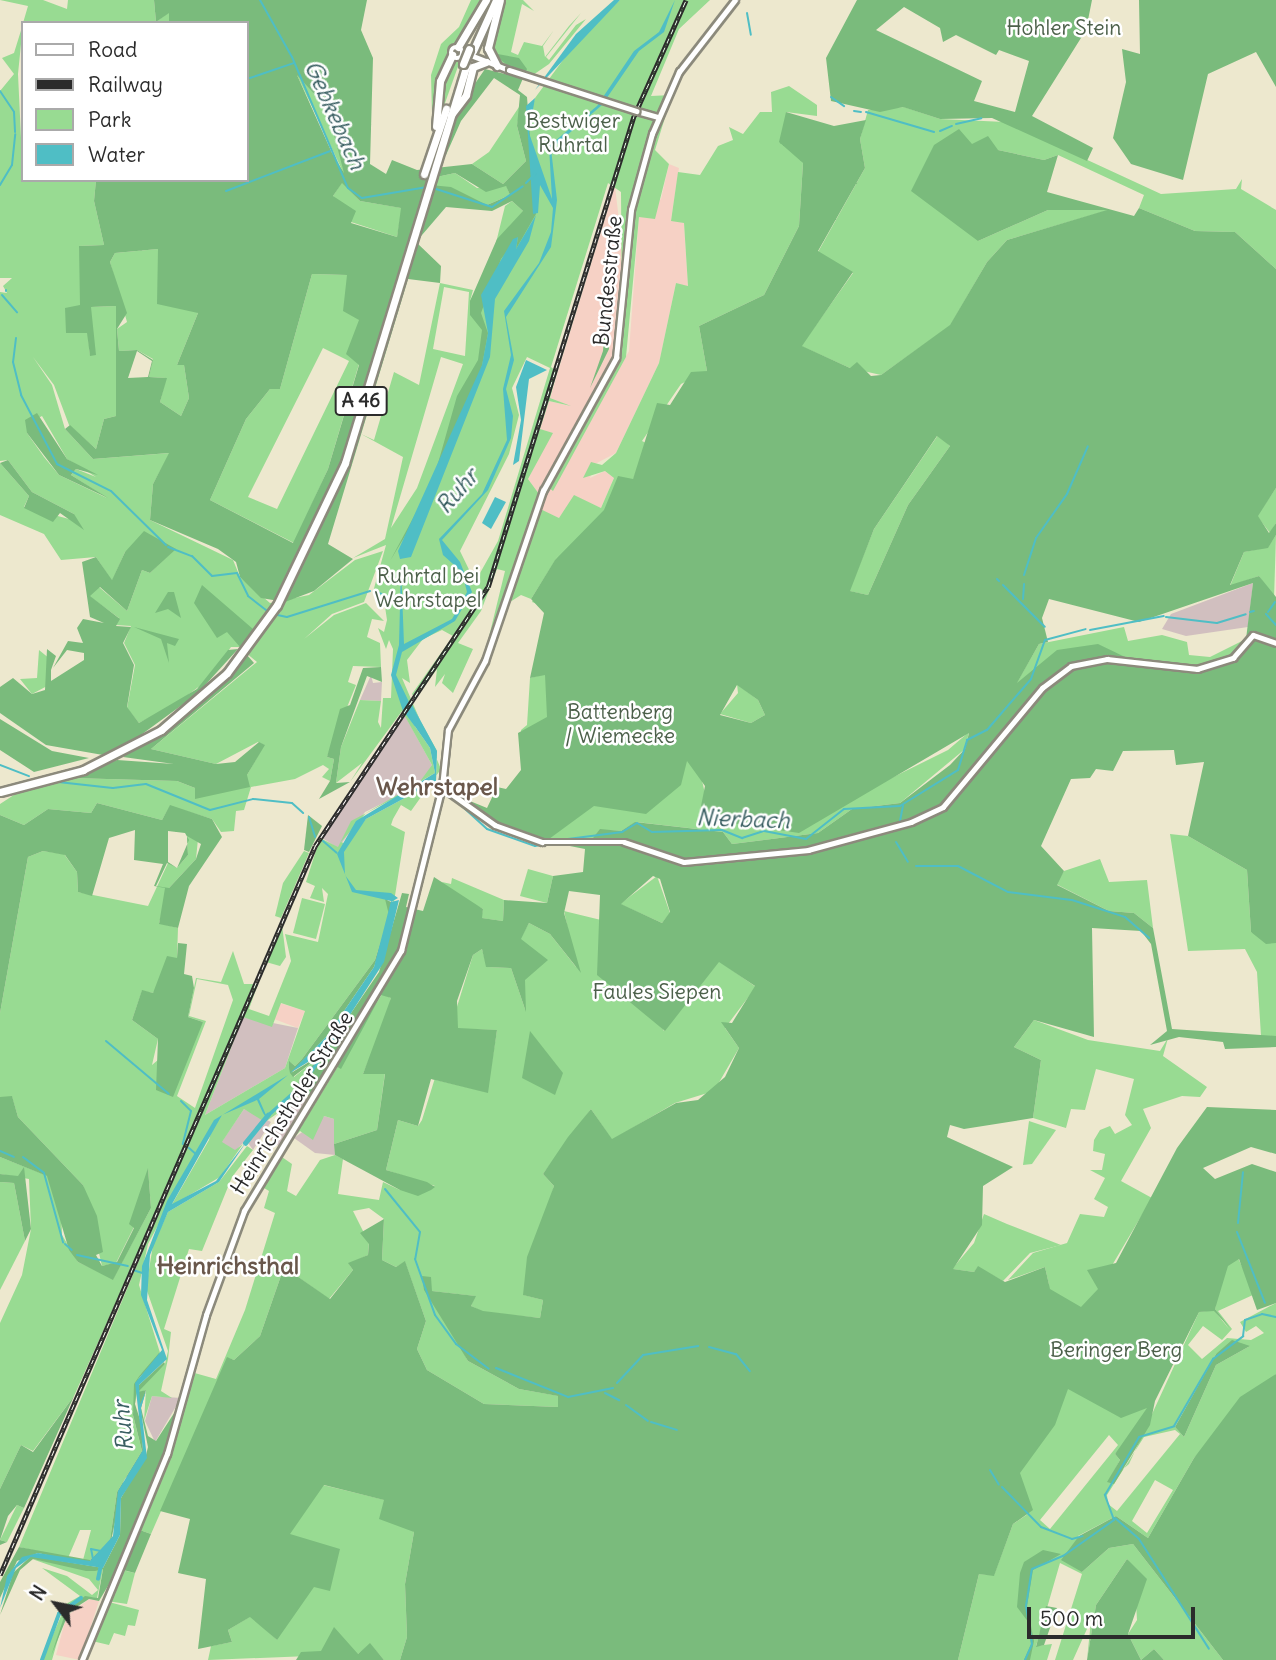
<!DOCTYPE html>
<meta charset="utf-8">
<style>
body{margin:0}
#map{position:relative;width:1276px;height:1660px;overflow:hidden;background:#ede8ce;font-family:Delius,sans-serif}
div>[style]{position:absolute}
.built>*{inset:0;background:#f6d1c5}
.industrial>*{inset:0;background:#d1bfbf}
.green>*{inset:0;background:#98db92}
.forest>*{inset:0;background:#7abb7c}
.water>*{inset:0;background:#4fbec5}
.stream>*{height:2px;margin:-1px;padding:0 1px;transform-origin:1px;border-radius:1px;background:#4fbec5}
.canal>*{height:3.5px;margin:-1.75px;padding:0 1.75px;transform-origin:1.75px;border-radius:1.75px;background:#4fbec5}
.river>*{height:4.5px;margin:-2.25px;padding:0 2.25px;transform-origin:2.25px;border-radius:2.25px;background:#4fbec5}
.roads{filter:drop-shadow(2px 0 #8c8a7c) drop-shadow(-2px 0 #8c8a7c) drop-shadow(0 2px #8c8a7c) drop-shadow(0 -2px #8c8a7c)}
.secondary>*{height:4.5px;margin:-2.25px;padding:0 2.25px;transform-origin:2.25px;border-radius:2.25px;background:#fff}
.secondary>.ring{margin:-2.25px;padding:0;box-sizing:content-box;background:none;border:4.5px solid #fff;border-radius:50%}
.highway>*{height:7px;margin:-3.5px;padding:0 3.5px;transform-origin:3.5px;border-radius:3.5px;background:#fff}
.rail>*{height:4.5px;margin-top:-2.25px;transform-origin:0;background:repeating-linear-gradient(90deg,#fff 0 5px,#2b2b2b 0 10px);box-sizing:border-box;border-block:2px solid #2b2b2b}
.bridges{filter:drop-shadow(2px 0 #8c8a7c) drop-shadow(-2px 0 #8c8a7c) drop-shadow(0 2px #8c8a7c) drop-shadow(0 -2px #8c8a7c)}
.secondary-bridge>*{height:4.5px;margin:-2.25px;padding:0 2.25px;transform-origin:2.25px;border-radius:2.25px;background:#fff}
.highway-bridge>*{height:7px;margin:-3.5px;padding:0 3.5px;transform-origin:3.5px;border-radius:3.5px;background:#fff}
span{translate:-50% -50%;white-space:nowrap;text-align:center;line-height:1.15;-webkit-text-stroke:5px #fff;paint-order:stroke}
.shield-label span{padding:2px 5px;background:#fff;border:2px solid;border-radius:5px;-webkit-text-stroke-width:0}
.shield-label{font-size:19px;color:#2b2b2b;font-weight:700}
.park-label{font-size:21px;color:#4c604a}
.street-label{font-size:21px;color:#2b2b2b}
.water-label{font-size:23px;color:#385e61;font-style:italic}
.quarter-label{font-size:24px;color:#69574b;font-weight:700}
.legend{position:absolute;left:21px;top:21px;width:228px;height:161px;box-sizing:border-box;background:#fff;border:2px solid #aaa;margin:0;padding:9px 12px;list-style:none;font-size:21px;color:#2b2b2b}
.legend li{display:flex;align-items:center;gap:14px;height:35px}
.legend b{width:35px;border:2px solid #aaa}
.north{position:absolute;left:21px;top:1569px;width:70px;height:70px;-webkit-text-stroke:5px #fff;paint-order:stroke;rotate:302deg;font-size:19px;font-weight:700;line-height:28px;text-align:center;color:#2b2b2b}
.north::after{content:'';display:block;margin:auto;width:24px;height:32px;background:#2b2b2b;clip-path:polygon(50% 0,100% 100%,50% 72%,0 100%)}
.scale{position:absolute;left:1027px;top:1607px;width:168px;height:32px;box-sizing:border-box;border:4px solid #2b2b2b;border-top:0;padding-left:9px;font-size:21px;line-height:24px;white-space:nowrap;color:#2b2b2b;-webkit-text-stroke:5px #fff;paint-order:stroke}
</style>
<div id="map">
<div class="built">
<i style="clip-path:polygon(669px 164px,679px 168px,671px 220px,684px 223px,688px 287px,676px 283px,659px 363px,616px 453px,595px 464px,590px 478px,605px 471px,614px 478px,601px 508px,574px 496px,559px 518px,534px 507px,539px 494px,528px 479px,552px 433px,539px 429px,549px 401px,570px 406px,550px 398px,615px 186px,623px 255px,620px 337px,605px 383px,544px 484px,553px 490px,629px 351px,639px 216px,661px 199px)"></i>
<i style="clip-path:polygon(280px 1003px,305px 1011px,298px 1028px,274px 1019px)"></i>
<i style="clip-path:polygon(89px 1599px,99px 1601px,80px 1660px,56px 1655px,66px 1617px)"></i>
</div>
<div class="industrial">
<i style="clip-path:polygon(1253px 583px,1248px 627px,1186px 636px,1162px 629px,1171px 614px)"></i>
<i style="clip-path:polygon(371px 675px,373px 683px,382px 682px,381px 701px,360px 700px)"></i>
<i style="clip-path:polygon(404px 714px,432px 765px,429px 772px,416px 787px,365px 812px,338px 848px,322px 838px,327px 826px)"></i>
<i style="clip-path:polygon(243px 1017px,298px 1028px,285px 1068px,205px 1115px)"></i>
<i style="clip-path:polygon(301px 1091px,310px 1101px,281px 1148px,270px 1139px)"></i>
<i style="clip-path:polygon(244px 1109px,271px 1122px,253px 1150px,246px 1140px,235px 1151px,221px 1143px)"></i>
<i style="clip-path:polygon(324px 1116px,334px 1119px,335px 1155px,315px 1153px,294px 1138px)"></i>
<i style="clip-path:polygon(152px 1396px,181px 1398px,155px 1442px,145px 1421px)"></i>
</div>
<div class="green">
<i style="clip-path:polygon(0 0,43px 0,67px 9px,68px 0,154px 0,156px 22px,169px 12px,169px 23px,23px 23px,28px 6px)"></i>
<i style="clip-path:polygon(471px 0,484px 0,451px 49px,432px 113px,431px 75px,441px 44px,459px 27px)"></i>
<i style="clip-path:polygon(501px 0,523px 0,534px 11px,522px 4px,511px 52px,518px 55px,524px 42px,542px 46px,554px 30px,543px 46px,545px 57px,569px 26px,581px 13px,546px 57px,549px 60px,576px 25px,586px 19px,549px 64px,533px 75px,497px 63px,490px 50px)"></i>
<i style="clip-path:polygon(evenodd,620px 0,710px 0,679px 29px,651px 96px,672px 95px,655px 150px,669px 164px,655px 219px,639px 217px,626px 357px,553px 491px,544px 484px,605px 383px,622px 326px,621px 192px,608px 183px,551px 367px,557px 372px,550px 398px,571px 406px,549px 401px,540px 429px,553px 433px,528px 479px,539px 494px,534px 506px,559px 518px,574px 495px,601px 508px,614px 478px,605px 471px,583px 478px,591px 462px,602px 465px,616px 453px,659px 363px,676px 283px,688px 286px,684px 223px,671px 221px,678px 172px,700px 175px,718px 146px,733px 140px,729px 127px,743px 134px,760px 112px,772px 112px,771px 92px,789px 86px,817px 105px,817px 116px,786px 112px,803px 163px,799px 226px,764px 295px,699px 326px,707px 371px,681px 384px,642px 441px,646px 443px,633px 480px,706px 798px,799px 832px,851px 798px,948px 750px,969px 732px,965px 749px,900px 803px,852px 809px,818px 833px,732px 844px,723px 832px,636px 822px,621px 831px,600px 830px,592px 839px,548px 839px,522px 757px,521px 730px,527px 725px,530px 678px,545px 674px,561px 612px,532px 602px,558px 556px,531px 599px,521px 595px,499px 609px,485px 653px,505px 571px,497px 569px,481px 611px,458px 643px,473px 649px,453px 693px,442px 683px,445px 674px,435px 687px,437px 669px,415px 699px,412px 694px,453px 636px,442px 630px,423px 639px,407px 660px,410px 683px,402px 678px,441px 769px,411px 811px,401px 805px,393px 819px,391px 825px,405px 832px,394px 902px,387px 899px,389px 915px,375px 960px,302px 1059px,295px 1066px,290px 1062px,294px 1077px,320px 1056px,297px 1084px,301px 1091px,285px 1116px,278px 1113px,265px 1122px,244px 1109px,222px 1142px,235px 1150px,243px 1144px,220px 1177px,171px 1206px,209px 1140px,214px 1121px,148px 1244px,139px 1285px,161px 1356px,140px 1375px,133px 1415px,142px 1451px,117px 1492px,110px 1540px,90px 1560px,83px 1560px,91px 1530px,80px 1530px,68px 1558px,19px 1547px,202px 1110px,74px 1396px,33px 1451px,21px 1445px,0 1489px,0 1323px,22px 1275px,31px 1229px,29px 1179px,0 1174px,0 1157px,48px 1176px,61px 1204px,62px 1235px,78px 1262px,113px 1279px,151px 1208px,148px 1169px,134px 1227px,116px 1263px,102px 1266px,83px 1185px,18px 1117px,12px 1097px,0 1097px,0 1013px,28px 857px,43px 851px,64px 854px,77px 872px,78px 892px,148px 906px,168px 863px,177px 868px,188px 855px,187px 835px,198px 839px,196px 859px,169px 888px,159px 923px,178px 928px,177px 958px,153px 993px,142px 991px,132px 1020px,158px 1039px,152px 1065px,203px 1022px,188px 1017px,196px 978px,221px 982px,233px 951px,244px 984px,258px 984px,249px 1009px,269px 1016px,291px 961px,285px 934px,318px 942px,328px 894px,322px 888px,324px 902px,310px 898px,315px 886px,306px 882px,320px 838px,338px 847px,351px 821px,416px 787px,432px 765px,402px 711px,350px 782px,362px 763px,336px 783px,341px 747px,360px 700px,381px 701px,378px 722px,381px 728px,383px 698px,391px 698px,393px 649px,389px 640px,386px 649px,378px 628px,384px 632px,387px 620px,384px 600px,373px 592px,386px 545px,353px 558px,385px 539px,403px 457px,361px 434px,374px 440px,394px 372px,419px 385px,440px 283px,473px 290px,470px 301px,492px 259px,505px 206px,512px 201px,523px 211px,532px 186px,522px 140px,535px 98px,580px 37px,620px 0,444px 287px,469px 292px,465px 356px,433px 349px,444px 287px,620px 0,441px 357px,463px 364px,417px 488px,391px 528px,441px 357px,620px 0,527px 357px,550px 368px,498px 541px,475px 582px,460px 551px,509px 454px,519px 415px,512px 388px,527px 357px,620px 0,411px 704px,437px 751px,436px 781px,366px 819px,346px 844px,341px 842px,366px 813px,435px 773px,430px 748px,405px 712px,411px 704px,620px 0,197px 979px,228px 985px,233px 1000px,195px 1108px,177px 1096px,206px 1021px,189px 1016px,197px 979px,620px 0,281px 1003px,305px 1011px,285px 1068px,205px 1115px,243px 1017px,272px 1027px,281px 1003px)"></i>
<i style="clip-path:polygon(evenodd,23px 24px,18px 74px,23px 180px,96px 180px,94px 201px,104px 245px,79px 246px,90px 355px,91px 307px,116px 306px,116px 416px,104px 419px,96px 449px,69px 425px,54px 385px,33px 357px,52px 385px,65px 429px,93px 459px,170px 453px,153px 484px,150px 520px,233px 560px,240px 577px,270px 603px,309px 595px,355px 560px,383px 551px,364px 602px,332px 614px,304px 639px,334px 615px,366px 603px,384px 621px,372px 619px,367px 637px,380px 643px,381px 667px,353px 666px,348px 682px,356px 685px,327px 757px,334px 759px,330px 781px,322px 777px,329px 769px,323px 765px,295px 779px,251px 787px,244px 810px,236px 811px,234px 831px,221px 832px,212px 819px,170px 806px,162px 820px,97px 803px,91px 813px,48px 809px,24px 825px,0 815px,0 804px,20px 791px,72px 778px,177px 781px,195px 788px,195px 798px,247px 775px,264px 745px,258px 742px,216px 764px,151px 749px,257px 662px,239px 647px,231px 647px,208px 680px,174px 705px,139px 723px,127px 708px,135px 665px,124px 643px,131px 626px,116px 625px,119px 618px,89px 596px,99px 587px,127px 611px,142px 570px,150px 573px,175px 549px,155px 541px,125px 552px,112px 581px,96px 557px,61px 560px,44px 534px,0 515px,0 463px,29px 496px,24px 507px,69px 519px,74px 514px,32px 492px,8px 460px,0 461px,0 292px,7px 293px,3px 286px,12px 278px,0 278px,0 91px,14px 74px,2px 58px,14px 53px,23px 24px,42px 416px,67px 459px,96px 477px,76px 469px,71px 475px,107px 498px,59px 475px,44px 457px,27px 433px,29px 423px,42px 416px)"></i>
<i style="clip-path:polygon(461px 58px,439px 120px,441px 80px,451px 62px)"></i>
<i style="clip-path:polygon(296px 73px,327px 108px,346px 163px,344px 174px)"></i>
<i style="clip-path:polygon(521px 104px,517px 126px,526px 161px,503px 184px,472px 164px,489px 152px)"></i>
<i style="clip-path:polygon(904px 107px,940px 119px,1005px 122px,1161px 194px,1236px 189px,1242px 179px,1241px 189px,1276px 210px,1276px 269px,1235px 232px,1195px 231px,1139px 208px,1144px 195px,1058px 155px,1044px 160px,998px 150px,978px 241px,1048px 210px,1109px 210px,1007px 240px,987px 262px,950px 326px,881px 375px,850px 368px,801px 346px,853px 273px,818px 252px,865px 168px,860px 139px,868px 110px)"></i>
<i style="clip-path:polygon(455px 173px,477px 188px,506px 185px,510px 195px,487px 205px,430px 185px,432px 178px)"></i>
<i style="clip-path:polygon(342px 182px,360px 201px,402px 208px,397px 237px,351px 222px,333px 196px)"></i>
<i style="clip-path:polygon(158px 249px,198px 313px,177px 365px,184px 365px,189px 398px,181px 416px,160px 402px,166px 378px,149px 377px,153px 359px,137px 350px,119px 351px,117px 329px,127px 322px,110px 262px,115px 253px)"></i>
<i style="clip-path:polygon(evenodd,312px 274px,347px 275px,359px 320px,359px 364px,328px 469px,294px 543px,210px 500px,246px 419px,270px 389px,280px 389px,312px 274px,323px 348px,349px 361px,277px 509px,248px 497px,323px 348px)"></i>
<i style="clip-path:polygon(938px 435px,950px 446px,908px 505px,868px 595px,849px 591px,874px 529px)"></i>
<i style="clip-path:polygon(1276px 488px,1276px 523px,1270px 533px,1257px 516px)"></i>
<i style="clip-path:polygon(1276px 535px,1274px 599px,1259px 576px,1230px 586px,1244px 552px,1268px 547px)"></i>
<i style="clip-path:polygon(1124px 627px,1128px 641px,1162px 635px,1187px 642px,1189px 655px,1210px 657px,1246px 639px,1221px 662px,1150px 669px,1098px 645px,1016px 684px,1039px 644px)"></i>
<i style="clip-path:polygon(39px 650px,50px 659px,49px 685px,32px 694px,20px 679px,37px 678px)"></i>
<i style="clip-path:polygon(737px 684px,758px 700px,765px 715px,751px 723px,720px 714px,738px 693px)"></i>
<i style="clip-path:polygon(1170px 834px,1188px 836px,1247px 870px,1251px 932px,1276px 942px,1276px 1036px,1261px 1036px,1257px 972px,1245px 949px,1188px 951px)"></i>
<i style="clip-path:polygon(304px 851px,309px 853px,281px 918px,275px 916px,283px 883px)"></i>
<i style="clip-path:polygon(1100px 859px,1109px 882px,1147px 880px,1153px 928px,1134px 913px,1109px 911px,1056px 884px,1064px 871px)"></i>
<i style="clip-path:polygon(528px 869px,553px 876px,547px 903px,520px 896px)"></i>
<i style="clip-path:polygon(657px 876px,670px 913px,662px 923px,620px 904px)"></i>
<i style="clip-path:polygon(452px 878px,504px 900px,503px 921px,481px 918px,483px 909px,447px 891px,442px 882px,451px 884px)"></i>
<i style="clip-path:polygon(302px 898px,325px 904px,316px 939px,293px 933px)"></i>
<i style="clip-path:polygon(evenodd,564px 911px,601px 920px,664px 1031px,719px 961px,756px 987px,725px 1028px,739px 1048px,714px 1091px,675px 1103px,612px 1140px,591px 1109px,543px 1174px,554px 1186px,524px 1295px,543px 1300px,540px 1318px,483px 1312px,471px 1306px,475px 1296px,431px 1291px,423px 1276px,468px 1361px,519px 1389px,559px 1396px,558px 1407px,484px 1404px,427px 1370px,417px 1349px,426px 1321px,405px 1262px,396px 1267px,382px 1260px,384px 1219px,369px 1208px,353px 1211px,369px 1243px,368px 1255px,349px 1264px,353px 1270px,329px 1299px,284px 1267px,260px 1336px,234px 1360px,228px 1358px,151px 1534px,137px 1529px,168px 1456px,191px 1372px,216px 1379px,245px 1310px,275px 1213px,264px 1208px,269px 1191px,259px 1185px,279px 1155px,292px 1164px,287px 1191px,296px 1196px,320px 1160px,335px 1155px,343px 1159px,338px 1194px,379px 1200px,383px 1182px,400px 1190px,435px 1186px,386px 1170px,398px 1120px,418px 1126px,422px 1120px,473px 955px,482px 949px,487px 967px,511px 968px,525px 1009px,520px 939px,529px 923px,550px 934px,576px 967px,564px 911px,457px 1029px,497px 1030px,487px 1092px,432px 1079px,457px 1029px)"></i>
<i style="clip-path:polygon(282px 925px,286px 957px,280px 966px,266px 962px)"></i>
<i style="clip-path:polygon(382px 994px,391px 998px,388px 1014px,363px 1074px,385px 1073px,377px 1130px,334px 1144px,334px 1119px,324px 1116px,313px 1140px,300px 1131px,294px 1138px)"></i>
<i style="clip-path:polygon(evenodd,1034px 1020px,1088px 1040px,1160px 1051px,1168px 1038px,1163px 1056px,1207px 1087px,1200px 1097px,1182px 1096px,1143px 1109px,1151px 1128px,1121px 1181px,1152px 1198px,1098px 1289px,1206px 1190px,1255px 1294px,1218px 1311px,1232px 1329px,1222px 1340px,1203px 1326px,1188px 1345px,1202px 1359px,1227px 1338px,1251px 1340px,1264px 1333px,1256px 1326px,1246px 1332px,1240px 1322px,1276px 1303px,1276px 1374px,1194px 1458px,1148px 1538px,1116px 1516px,1078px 1536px,1082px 1572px,1109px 1548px,1133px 1544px,1223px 1660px,1164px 1660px,1154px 1649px,1141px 1660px,1128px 1634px,1137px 1620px,1134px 1569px,1127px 1559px,1096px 1605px,1087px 1660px,1091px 1620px,1073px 1660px,1055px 1660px,1082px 1574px,1060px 1563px,1036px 1646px,1052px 1644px,1047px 1660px,958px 1660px,979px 1574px,994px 1575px,1013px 1524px,1028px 1514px,915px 1536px,1049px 1285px,1045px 1267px,1008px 1280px,1033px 1253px,1067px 1243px,1080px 1214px,1104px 1217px,1108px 1207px,1094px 1199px,1105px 1178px,1090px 1170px,1102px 1170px,1105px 1154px,1093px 1151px,1094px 1140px,1100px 1130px,1110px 1126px,1115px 1134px,1132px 1125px,1125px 1115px,1134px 1079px,1096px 1069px,1085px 1110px,1071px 1109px,1066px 1128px,1033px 1118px,1041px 1060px,1014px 1047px,1034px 1020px,1220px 1271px,1215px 1309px,1229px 1329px,1214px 1310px,1199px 1312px,1129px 1464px,1108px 1482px,1120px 1460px,1115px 1454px,1138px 1429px,1220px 1271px,1034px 1020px,1250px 1346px,1216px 1365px,1184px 1437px,1175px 1427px,1216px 1354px,1250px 1346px,1034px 1020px,1175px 1430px,1180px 1434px,1117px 1511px,1108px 1504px,1107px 1495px,1144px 1437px,1175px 1430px,1034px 1020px,1109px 1435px,1118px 1445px,1050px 1529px,1040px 1520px,1109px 1435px,1034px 1020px,1155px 1480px,1173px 1490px,1147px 1533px,1132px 1521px,1155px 1480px)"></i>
<i style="clip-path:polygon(1029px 1121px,1056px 1130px,1032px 1164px,1023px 1165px)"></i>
<i style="clip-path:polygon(247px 1146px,253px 1150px,232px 1177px,202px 1251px,189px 1249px,164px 1329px,171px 1332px,168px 1359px,161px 1391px,172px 1398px,152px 1396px,144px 1421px,146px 1390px,138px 1393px,140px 1386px,165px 1364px,168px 1351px,146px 1288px,153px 1245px,168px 1212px,219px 1182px)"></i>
<i style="clip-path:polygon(0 1182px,14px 1183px,25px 1241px,0 1290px)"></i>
<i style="clip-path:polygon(984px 1214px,1007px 1224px,1061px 1245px,1030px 1253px,1003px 1281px,978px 1267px,974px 1272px,952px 1269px,974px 1243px)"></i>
<i style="clip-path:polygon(323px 1485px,385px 1500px,414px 1532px,405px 1584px,407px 1637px,400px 1660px,384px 1660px,370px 1644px,358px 1654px,208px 1660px,211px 1646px,232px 1642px,228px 1630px,251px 1616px,277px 1640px,289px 1534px)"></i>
<i style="clip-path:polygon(17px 1505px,24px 1508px,7px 1542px,0 1540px)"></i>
<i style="clip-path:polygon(32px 1559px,103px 1569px,97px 1598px,85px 1597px,66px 1611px,52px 1660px,42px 1660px,64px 1609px,58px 1614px,66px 1604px,80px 1596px,42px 1568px,67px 1576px,92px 1595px,98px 1590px,89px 1579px)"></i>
<i style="clip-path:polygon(122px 1570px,135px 1573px,127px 1604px,107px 1601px)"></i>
<i style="clip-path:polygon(109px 1602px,139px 1610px,135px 1626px,128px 1625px,125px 1636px,114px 1633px,109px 1645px,92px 1641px)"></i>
</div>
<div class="forest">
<i style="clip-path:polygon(evenodd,154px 0,367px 0,361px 30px,373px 58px,370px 164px,386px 174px,392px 160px,417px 170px,472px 164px,503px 184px,526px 161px,517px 126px,520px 95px,494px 78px,461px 121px,446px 155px,438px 156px,450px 120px,485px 69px,509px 75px,511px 68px,492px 53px,519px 58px,527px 69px,518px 90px,527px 97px,536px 214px,516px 249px,518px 237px,501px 259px,481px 313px,488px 333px,482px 366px,423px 506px,390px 561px,433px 481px,457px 396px,478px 360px,482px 330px,470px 315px,470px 301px,497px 239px,523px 211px,512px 201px,492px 211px,446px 207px,416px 242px,441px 266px,440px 283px,408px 279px,328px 544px,353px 559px,314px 591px,285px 602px,261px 598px,240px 577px,236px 562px,218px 549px,150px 520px,153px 484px,169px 453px,93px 459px,65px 429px,70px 425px,96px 449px,104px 419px,116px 416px,116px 306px,91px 307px,96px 355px,90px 356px,87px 333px,66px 333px,65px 308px,80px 305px,79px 246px,104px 245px,94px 201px,96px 180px,247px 180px,247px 23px,169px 23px,169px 13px,156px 22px,154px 0,297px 75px,327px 108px,344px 173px,332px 153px,297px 75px,154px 0,455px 173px,486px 192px,506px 186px,510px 195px,487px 205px,451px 187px,430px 185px,432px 178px,455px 173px,154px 0,342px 183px,360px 201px,401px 208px,397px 237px,351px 223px,356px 211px,333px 196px,342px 183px,154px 0,158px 249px,157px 304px,198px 313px,177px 365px,184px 365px,189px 398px,181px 416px,160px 402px,167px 378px,149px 377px,153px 360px,137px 350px,119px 351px,117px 329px,127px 313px,110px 262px,115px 253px,158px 249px,154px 0,312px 274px,347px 275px,343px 311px,359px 320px,346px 354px,359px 365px,328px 469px,293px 543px,210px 500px,246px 419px,270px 389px,280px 389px,312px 274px,154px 0,137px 351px,152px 361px,148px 377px,128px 378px,137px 351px)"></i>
<i style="clip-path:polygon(evenodd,857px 0,1092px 0,1086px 30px,1032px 116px,1093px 148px,1087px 161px,992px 118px,940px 119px,903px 107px,880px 112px,831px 101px,826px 58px,857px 0,904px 7px,940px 28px,943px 42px,956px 35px,996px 55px,999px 50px,1029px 61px,1015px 112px,974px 101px,982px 81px,876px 30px,904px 7px)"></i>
<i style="clip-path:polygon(1139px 0,1276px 0,1276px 87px,1256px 52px,1208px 74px,1183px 180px,1131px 164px,1113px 138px,1126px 82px,1122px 49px,1140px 54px)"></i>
<i style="clip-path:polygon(evenodd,786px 112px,834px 126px,866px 120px,860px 139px,865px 168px,818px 251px,853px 272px,802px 346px,850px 368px,857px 362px,871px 376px,881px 375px,950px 325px,987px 262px,1007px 240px,1107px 210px,1048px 210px,978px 241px,911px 191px,934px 145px,959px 129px,972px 144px,988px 136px,998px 150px,1044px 160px,1058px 155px,1047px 192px,1134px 216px,1139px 208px,1195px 231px,1235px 232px,1276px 269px,1276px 488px,1258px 516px,1269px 533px,1276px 523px,1276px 535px,1268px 548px,1244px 552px,1230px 585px,1259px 576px,1276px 597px,1276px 943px,1266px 944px,1251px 932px,1247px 870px,1188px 836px,1204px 762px,1176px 765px,1174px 750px,1123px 751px,1113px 771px,1096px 769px,1090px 778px,1071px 779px,1041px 846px,1064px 871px,1057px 885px,1109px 911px,1134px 913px,1153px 928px,1172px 1029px,1276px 1036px,1276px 1047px,1225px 1049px,1223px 1042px,1179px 1037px,1150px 1045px,1167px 1031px,1151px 944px,1141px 931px,1092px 928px,1094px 1037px,1034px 1020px,1014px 1047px,1041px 1060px,1033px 1118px,964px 1129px,950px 1125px,947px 1137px,1013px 1167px,983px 1186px,982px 1225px,953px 1269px,974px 1272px,978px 1266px,1005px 1282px,1045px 1267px,1050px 1289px,1081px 1307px,1098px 1289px,1087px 1270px,1116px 1263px,1177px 1148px,1207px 1107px,1276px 1110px,1276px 1154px,1251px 1147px,1203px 1168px,1215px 1179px,1252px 1164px,1276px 1172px,1276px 1303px,1257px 1310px,1239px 1259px,1228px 1266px,1215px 1309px,1230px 1328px,1214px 1311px,1199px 1312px,1155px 1401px,1150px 1425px,1114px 1484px,1107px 1482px,1120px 1460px,1115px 1454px,1147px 1408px,1121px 1418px,1068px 1389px,1055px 1425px,1020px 1473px,1033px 1510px,1013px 1524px,994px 1576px,979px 1574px,958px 1660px,400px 1660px,407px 1637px,405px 1584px,414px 1532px,379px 1519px,384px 1500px,324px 1485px,290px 1534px,340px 1549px,330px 1591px,314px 1587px,277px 1640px,250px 1617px,228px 1630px,232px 1642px,198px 1649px,206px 1579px,178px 1573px,190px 1519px,160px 1511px,227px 1357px,234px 1360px,260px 1336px,284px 1267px,330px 1299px,353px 1270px,348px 1263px,368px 1255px,369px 1244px,360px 1233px,384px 1219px,382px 1260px,396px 1267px,405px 1261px,426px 1321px,417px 1349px,427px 1370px,484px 1404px,558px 1407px,558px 1396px,519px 1389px,468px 1361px,424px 1290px,422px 1276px,431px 1277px,432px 1291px,476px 1296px,471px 1306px,483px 1311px,540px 1318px,543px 1300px,523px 1295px,527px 1257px,554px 1186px,543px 1174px,568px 1137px,591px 1109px,612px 1139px,676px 1103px,698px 1100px,725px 1077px,739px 1048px,721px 1022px,732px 1023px,755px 986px,719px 962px,665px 1031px,597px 975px,600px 895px,569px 891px,564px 913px,581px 973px,550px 934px,529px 923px,521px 939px,548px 960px,525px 980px,526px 1012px,511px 968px,486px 967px,482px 949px,473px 955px,457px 1001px,458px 1028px,497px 1030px,488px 1093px,431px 1079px,418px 1126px,398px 1120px,386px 1170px,427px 1182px,435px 1187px,431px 1190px,418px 1196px,400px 1190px,335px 1155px,334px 1144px,377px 1130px,385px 1074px,363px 1074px,391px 998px,381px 995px,341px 1069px,334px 1065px,314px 1098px,310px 1097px,303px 1091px,297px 1084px,320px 1056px,293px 1077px,290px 1073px,289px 1068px,289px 1061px,295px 1066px,302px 1059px,375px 960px,389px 915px,385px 899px,391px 902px,391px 917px,374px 967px,327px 1036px,291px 1073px,322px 1054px,300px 1088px,379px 972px,402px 893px,409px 894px,406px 907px,423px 911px,434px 877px,483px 909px,482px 918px,503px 921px,504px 900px,547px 903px,553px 876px,583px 872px,585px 849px,529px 838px,498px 825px,465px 799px,487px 808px,497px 787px,506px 789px,521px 770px,518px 733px,547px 717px,545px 675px,530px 678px,544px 613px,531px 599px,555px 560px,604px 510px,618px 476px,633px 479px,657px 403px,670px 405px,691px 372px,707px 371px,699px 326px,764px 295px,799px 226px,803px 163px,779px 142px,786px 112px,937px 436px,950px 446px,908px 505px,868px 595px,850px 591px,874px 529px,937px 436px,786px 112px,1253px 583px,1246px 639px,1221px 662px,1150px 669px,1098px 644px,1057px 650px,1017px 683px,1039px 644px,1048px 642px,1042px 618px,1049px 599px,1139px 622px,1253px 583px,786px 112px,737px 685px,758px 700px,765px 715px,751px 723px,720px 715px,737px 685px,786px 112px,969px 733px,965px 749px,950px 765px,900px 803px,852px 809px,818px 833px,732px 844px,723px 832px,635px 822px,621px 831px,600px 829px,592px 839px,549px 839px,594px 806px,646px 814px,681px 785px,687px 761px,705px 786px,700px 811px,718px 821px,799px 833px,969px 733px,786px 112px,653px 876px,660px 879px,670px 912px,662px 923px,621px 904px,653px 876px)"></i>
<i style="clip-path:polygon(606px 318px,609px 349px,590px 388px,603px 351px)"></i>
<i style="clip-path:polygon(37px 413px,67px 459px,98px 475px,76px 469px,71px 475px,108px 498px,59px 475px,27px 433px,25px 420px)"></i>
<i style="clip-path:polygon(8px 460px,32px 492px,74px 514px,84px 530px,60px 513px,53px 522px,24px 508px,29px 496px,0 463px)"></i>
<i style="clip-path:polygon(144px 531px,176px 549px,150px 573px,142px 570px,127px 611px,100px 587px,90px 596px,120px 619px,116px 626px,131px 627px,123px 643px,134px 665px,127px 707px,139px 723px,197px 689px,228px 650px,238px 649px,197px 694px,134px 740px,103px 755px,46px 745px,0 713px,0 687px,13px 678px,32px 694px,45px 690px,47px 649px,56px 656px,51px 670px,51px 681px,84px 660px,84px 653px,67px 650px,53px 668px,68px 641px,83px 643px,77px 628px,83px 619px,104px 623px,90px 617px,82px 562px,96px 557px,112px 580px,125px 552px)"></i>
<i style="clip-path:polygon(202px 585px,253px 629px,240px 647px,227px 632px,217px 638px,194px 603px)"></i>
<i style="clip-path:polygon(168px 592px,174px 592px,181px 618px,168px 609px,155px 613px)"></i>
<i style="clip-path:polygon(134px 627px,179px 639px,175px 646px,167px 643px,169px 663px,161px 639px)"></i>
<i style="clip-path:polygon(247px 655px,254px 663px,151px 749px,216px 764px,235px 762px,259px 742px,265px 745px,247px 775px,250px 787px,195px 799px,195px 788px,177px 781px,72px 778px,117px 760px,174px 764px,123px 757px,199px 703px)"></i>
<i style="clip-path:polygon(381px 667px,382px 682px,367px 676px,341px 747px,336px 783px,350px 782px,319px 799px,330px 781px,334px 759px,327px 757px,340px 709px,350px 705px,363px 668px)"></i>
<i style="clip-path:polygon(0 719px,52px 751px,89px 758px,34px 772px,0 750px)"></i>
<i style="clip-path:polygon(evenodd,97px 803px,162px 820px,170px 805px,212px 819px,222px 837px,189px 886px,178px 928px,159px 924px,165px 888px,154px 886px,163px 864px,134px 860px,135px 830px,109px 838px,92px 896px,78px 892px,77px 872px,65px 855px,43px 851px,28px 857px,0 1013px,0 815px,24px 825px,48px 809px,91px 813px,97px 803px,168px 831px,185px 833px,189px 840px,177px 868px,168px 862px,168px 831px,97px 803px,187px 836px,201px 844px,196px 859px,169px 888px,156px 886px,167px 863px,177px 868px,188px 855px,187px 836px)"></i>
<i style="clip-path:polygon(308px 815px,322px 826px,309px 852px,304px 850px)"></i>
<i style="clip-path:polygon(178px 943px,187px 944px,184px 974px,192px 976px,194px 988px,188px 1017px,203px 1022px,173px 1097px,156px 1090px,158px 1039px,132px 1020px,142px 990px,153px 993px,167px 956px,177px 958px)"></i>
<i style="clip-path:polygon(530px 1031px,563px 1073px,555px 1095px,522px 1078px)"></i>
<i style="clip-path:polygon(12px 1096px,18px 1117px,83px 1185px,97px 1216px,103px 1252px,96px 1255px,102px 1266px,117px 1262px,134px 1228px,129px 1224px,148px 1168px,151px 1208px,113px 1280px,78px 1262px,69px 1250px,47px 1176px,0 1157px,0 1097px)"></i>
<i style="clip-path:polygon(24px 1167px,31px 1229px,25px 1241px,14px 1183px,0 1182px,0 1174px,18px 1176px)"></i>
<i style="clip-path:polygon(1232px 1340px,1250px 1346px,1216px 1365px,1184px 1437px,1175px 1427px,1216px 1354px)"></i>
<i style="clip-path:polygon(159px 1353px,165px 1364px,138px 1392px,146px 1390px,141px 1408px,148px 1436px,156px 1441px,180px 1404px,137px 1529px,151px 1534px,135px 1573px,123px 1570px,103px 1611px,118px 1569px,99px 1601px,89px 1599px,69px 1612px,51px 1656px,66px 1611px,85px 1596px,98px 1598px,103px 1569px,95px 1571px,86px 1571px,33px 1559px,20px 1570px,0 1615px,13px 1573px,31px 1556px,103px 1568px,120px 1535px,121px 1498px,146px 1455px,148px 1447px,137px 1393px,139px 1385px,164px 1362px,155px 1361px,138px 1379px,135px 1404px,141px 1423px,143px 1450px,140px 1463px,124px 1480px,111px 1541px,97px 1557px,90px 1561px,83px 1563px,38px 1553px,17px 1561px,0 1598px,0 1582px,19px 1547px,90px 1560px,110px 1540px,117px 1492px,142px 1451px,133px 1415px,134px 1384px,140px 1375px)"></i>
<i style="clip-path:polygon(1276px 1374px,1276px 1660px,1223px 1660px,1133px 1544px,1109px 1548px,1082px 1572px,1061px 1560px,1079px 1536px,1116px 1516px,1148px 1538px,1194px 1458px,1240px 1397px)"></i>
<i style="clip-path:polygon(74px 1396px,24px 1508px,17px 1505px,8px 1516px,0 1540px,7px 1542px,0 1545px,0 1489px,21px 1445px,33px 1452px)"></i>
<i style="clip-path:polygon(1043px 1550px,1061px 1554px,1033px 1570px,1027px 1606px,1034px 1641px,1030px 1660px,1024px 1660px,1031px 1644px,1029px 1623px,1017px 1607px,1020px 1573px,1024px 1562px)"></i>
<i style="clip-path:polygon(1127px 1559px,1147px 1579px,1128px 1634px,1141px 1660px,1154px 1649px,1164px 1660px,1087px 1660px,1096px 1605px)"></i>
<i style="clip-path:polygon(1046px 1606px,1057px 1608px,1044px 1645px,1036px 1647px)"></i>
<i style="clip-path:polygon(334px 1627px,358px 1654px,370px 1643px,384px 1660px,296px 1660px,301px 1652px,321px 1651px)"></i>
</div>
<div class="water">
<i style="clip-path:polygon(614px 0,620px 0,535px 90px,576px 34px)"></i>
<i style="clip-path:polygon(675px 0,664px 32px,639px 51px,602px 105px,551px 149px,557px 200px,551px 247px,506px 317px,514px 360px,506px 389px,513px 416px,511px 438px,488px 490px,442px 540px,460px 562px,472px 592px,455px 621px,402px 652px,396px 675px,409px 702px,403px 711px,391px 675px,399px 645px,401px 566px,404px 644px,452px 619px,467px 592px,462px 572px,443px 555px,439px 539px,482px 494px,507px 440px,503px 389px,511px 355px,504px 311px,539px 263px,551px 232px,553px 208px,540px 185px,538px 213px,533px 214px,526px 106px,535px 98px,529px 133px,552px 199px,549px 146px,597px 106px,634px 51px,659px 32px)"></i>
<i style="clip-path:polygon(536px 215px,529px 241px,495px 299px,490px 357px,411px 557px,400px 559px,398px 551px,482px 365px,488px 333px,481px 295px,513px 239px,518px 237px,516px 249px)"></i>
<i style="clip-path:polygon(526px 360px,547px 370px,529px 379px,519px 461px,513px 465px,521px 420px,516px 387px)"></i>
<i style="clip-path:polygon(495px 497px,506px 502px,491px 529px,482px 523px)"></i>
<i style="clip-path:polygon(411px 703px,437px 751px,436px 781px,366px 819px,344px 852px,345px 875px,356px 890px,391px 893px,398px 898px,391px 902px,399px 900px,384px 962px,306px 1083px,267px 1119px,263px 1113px,257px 1100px,222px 1115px,172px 1204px,216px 1181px,247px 1141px,219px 1182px,168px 1212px,150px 1255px,147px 1300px,167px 1359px,139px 1385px,140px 1404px,146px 1391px,141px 1408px,147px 1458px,121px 1498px,120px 1535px,103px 1568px,31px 1557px,16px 1568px,0 1608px,7px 1576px,22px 1557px,38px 1553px,90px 1561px,113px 1536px,118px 1491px,143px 1450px,135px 1383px,162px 1350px,141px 1295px,142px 1266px,167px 1201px,214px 1120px,288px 1075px,259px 1099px,266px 1115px,302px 1083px,321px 1054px,290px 1073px,327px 1036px,374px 967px,391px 901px,352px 892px,337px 854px,356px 821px,435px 773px,430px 748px,405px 712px)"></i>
</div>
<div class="stream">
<i style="left:260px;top:0;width:65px;rotate:60.7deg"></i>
<i style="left:292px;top:57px;width:142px;rotate:66.9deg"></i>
<i style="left:348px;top:188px;width:17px;rotate:36deg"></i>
<i style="left:362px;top:198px;width:66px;rotate:-9.6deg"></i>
<i style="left:747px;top:13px;width:22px;rotate:80deg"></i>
<i style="left:250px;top:78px;width:46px;rotate:-18.8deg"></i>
<i style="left:0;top:91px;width:25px;rotate:56deg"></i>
<i style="left:14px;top:112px;width:20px;rotate:87deg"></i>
<i style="left:831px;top:97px;width:16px;rotate:35deg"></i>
<i style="left:854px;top:111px;width:7px;rotate:8deg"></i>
<i style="left:866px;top:112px;width:71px;rotate:16.4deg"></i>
<i style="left:956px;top:124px;width:26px;rotate:-13deg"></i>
<i style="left:940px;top:131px;width:13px;rotate:-23deg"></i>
<i style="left:526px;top:183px;width:14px;rotate:-45deg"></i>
<i style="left:0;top:185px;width:23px;rotate:-59deg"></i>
<i style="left:12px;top:165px;width:31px;rotate:-84deg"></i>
<i style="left:433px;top:188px;width:62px;rotate:17.9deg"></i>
<i style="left:492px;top:207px;width:37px;rotate:-34deg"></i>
<i style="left:226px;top:191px;width:111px;rotate:-21deg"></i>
<i style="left:6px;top:290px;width:1px;rotate:90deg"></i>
<i style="left:2px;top:295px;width:23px;rotate:49deg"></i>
<i style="left:16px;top:338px;width:24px;rotate:97deg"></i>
<i style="left:13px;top:362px;width:34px;rotate:76deg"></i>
<i style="left:21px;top:395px;width:78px;rotate:62.4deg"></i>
<i style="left:57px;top:464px;width:60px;rotate:26.6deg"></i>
<i style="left:111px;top:491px;width:77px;rotate:44.5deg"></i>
<i style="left:168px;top:547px;width:26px;rotate:21deg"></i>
<i style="left:192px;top:556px;width:28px;rotate:45deg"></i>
<i style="left:212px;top:576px;width:25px;rotate:-7deg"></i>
<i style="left:237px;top:573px;width:25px;rotate:64deg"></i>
<i style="left:248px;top:596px;width:24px;rotate:38deg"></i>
<i style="left:1024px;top:575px;width:39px;rotate:-72deg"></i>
<i style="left:1036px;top:538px;width:54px;rotate:-54.8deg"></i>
<i style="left:1067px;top:494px;width:52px;rotate:-66.4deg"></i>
<i style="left:997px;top:579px;width:3px;rotate:45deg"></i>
<i style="left:1003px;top:585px;width:59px;rotate:45deg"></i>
<i style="left:374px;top:591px;width:19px;rotate:21deg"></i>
<i style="left:1023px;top:599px;width:15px;rotate:-86deg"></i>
<i style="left:1250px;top:612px;width:4px;rotate:-14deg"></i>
<i style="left:1268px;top:612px;width:12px;rotate:-55deg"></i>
<i style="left:273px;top:614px;width:14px;rotate:12deg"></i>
<i style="left:287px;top:617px;width:87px;rotate:-17.4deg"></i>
<i style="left:1266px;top:614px;width:15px;rotate:48deg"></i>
<i style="left:1166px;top:617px;width:51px;rotate:6.7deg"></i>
<i style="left:1217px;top:623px;width:30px;rotate:-17deg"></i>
<i style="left:1090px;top:630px;width:75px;rotate:-10.7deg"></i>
<i style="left:406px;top:713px;width:15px;rotate:53deg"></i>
<i style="left:0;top:765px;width:31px;rotate:21deg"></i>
<i style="left:49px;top:781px;width:64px;rotate:6.2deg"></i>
<i style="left:113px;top:788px;width:33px;rotate:-7deg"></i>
<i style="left:146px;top:784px;width:69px;rotate:22.1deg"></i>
<i style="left:210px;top:810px;width:44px;rotate:-14.3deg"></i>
<i style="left:253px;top:799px;width:39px;rotate:6deg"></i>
<i style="left:292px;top:803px;width:15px;rotate:42deg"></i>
<i style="left:452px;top:797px;width:47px;rotate:42.4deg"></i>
<i style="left:487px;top:829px;width:51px;rotate:19.5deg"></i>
<i style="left:535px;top:846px;width:16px;rotate:-11deg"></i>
<i style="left:309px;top:817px;width:21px;rotate:73deg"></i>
<i style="left:900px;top:821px;width:16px;rotate:-79deg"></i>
<i style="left:560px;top:840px;width:63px;rotate:-7.4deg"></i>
<i style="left:622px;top:832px;width:17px;rotate:-31deg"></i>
<i style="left:637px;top:823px;width:17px;rotate:31deg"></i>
<i style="left:652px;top:832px;width:70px;rotate:-1.6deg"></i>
<i style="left:722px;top:830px;width:22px;rotate:22deg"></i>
<i style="left:742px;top:838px;width:23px;rotate:-18deg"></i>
<i style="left:764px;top:831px;width:43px;rotate:10.8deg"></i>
<i style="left:806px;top:839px;width:48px;rotate:-38.3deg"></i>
<i style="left:844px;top:809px;width:56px;rotate:-3.1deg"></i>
<i style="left:900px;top:806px;width:68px;rotate:-31.8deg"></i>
<i style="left:958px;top:770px;width:31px;rotate:-73deg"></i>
<i style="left:967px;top:740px;width:22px;rotate:-27deg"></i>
<i style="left:987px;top:730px;width:67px;rotate:-49.2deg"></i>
<i style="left:1031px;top:679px;width:41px;rotate:-70.3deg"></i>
<i style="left:1045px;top:640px;width:42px;rotate:-15deg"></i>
<i style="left:323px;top:841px;width:18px;rotate:41deg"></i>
<i style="left:896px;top:842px;width:23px;rotate:59deg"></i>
<i style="left:916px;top:866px;width:42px"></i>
<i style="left:958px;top:866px;width:56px;rotate:27.5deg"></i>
<i style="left:1008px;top:892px;width:64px;rotate:7.1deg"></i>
<i style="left:1072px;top:900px;width:56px;rotate:17.8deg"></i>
<i style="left:1125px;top:917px;width:32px;rotate:41deg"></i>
<i style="left:106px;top:1041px;width:82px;rotate:40.1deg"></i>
<i style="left:181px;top:1101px;width:14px;rotate:45deg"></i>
<i style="left:191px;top:1111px;width:34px;rotate:104deg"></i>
<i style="left:189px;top:1148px;width:9px;rotate:41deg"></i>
<i style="left:0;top:1151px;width:15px;rotate:23deg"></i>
<i style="left:23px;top:1157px;width:26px;rotate:37deg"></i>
<i style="left:44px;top:1173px;width:72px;rotate:74.6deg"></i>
<i style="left:385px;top:1189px;width:55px;rotate:50.9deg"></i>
<i style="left:420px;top:1232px;width:27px;rotate:100deg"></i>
<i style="left:415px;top:1259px;width:59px;rotate:70.3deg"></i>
<i style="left:435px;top:1315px;width:36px;rotate:54deg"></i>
<i style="left:456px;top:1344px;width:41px;rotate:37.1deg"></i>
<i style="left:1238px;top:1223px;width:51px;rotate:-84.4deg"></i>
<i style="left:1237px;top:1232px;width:76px;rotate:68.5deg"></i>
<i style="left:65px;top:1244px;width:9px;rotate:41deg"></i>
<i style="left:77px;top:1255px;width:52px;rotate:12.2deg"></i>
<i style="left:133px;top:1270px;width:9px;rotate:18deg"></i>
<i style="left:709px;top:1347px;width:28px;rotate:15deg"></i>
<i style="left:736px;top:1354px;width:22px;rotate:51deg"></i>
<i style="left:496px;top:1368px;width:78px;rotate:21.9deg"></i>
<i style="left:568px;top:1397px;width:46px;rotate:-11.3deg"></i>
<i style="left:617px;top:1383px;width:38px;rotate:-47deg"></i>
<i style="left:643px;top:1355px;width:56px;rotate:-9.3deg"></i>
<i style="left:605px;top:1393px;width:16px;rotate:27deg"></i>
<i style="left:626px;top:1405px;width:27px;rotate:36deg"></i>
<i style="left:651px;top:1422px;width:27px;rotate:17deg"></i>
<i style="left:990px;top:1470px;width:17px;rotate:59deg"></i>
<i style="left:1002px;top:1487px;width:56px;rotate:45.7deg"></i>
<i style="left:1041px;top:1527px;width:33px;rotate:21deg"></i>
<i style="left:1072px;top:1539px;width:11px;rotate:-15deg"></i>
<i style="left:1115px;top:1518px;width:32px;rotate:41deg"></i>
<i style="left:1139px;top:1539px;width:130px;rotate:57.5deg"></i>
<i style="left:93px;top:1559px;width:10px;rotate:-101deg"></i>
<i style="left:91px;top:1549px;width:10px;rotate:11deg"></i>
<i style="left:1025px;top:1660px;width:17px;rotate:-66deg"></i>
<i style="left:1032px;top:1644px;width:38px;rotate:-99deg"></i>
<i style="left:1026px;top:1606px;width:37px;rotate:-81deg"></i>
<i style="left:1032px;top:1569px;width:34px;rotate:-23deg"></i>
<i style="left:1063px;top:1556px;width:62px;rotate:-35.2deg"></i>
<i style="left:1114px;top:1520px;width:27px;rotate:-110deg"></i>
<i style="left:1105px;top:1495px;width:67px;rotate:-59.6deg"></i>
<i style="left:1139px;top:1437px;width:37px;rotate:-17deg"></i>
<i style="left:1174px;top:1426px;width:78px;rotate:-59.8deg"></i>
<i style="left:1213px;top:1359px;width:38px;rotate:-37deg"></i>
<i style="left:1243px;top:1336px;width:16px;rotate:-83deg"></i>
<i style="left:1245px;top:1320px;width:18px;rotate:-19deg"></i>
<i style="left:1262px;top:1314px;width:14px;rotate:12deg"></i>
</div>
<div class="canal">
<i style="left:98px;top:1579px;width:14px;rotate:-78deg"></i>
<i style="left:42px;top:1660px;width:49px;rotate:-69.7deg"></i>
<i style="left:59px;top:1614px;width:27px;rotate:-36deg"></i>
</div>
<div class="river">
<i style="left:245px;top:1143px;width:36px;rotate:-51deg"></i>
</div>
<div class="roads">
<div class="secondary">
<i class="ring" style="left:451.5px;top:47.5px;width:6.5px;height:6.5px"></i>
<i style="left:463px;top:52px;width:49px;rotate:21.4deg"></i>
<i style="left:637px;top:111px;width:22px;rotate:16deg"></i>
<i style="left:442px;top:787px;width:65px;rotate:35.6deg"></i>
<i style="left:495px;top:825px;width:50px;rotate:19.9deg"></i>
<i style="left:542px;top:842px;width:82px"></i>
<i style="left:624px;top:842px;width:63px;rotate:18.4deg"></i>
<i style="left:684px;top:862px;width:125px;rotate:-5.5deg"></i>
<i style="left:808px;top:850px;width:107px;rotate:-15.2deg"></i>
<i style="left:911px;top:822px;width:35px;rotate:-25deg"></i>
<i style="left:943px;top:807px;width:155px;rotate:-50.2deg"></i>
<i style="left:1042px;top:688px;width:36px;rotate:-37deg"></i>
<i style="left:1071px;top:666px;width:37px;rotate:-11deg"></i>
<i style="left:1107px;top:659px;width:91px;rotate:6.3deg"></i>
<i style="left:1197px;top:669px;width:38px;rotate:-17deg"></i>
<i style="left:1233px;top:658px;width:30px;rotate:-49deg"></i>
<i style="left:1253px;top:635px;width:24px;rotate:19deg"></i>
<i style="left:82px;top:1660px;width:223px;rotate:-67.6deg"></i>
<i style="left:167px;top:1454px;width:144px;rotate:-74.3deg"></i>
<i style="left:206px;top:1315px;width:111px;rotate:-69.9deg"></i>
<i style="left:244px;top:1211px;width:304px;rotate:-58.9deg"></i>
<i style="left:401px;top:951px;width:169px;rotate:-76deg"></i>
<i style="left:442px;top:787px;width:57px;rotate:-84deg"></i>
<i style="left:448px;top:730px;width:78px;rotate:-61.8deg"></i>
<i style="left:485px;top:661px;width:180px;rotate:-71.2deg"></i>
<i style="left:543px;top:491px;width:152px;rotate:-61.2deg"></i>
<i style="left:616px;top:358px;width:149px;rotate:-84.2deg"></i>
<i style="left:631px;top:210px;width:79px;rotate:-74.6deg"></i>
<i style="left:652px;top:134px;width:68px;rotate:-66.5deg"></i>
<i style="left:679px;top:72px;width:91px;rotate:-52.1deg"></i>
</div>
<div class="highway">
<i style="left:458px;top:47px;width:55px;rotate:-59.2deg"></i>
<i style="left:473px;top:51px;width:56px;rotate:-65.7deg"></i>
<i style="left:497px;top:66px;width:20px;rotate:-117deg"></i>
<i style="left:488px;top:48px;width:49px;rotate:-76deg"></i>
<i style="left:451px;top:115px;width:25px;rotate:-53deg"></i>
<i style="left:466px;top:95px;width:29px;rotate:-76deg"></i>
<i style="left:473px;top:67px;width:14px;rotate:-21deg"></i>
<i style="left:436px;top:126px;width:45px;rotate:-84.9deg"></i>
<i style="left:440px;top:81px;width:29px;rotate:-65deg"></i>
<i style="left:424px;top:174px;width:69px;rotate:-71.3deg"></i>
<i style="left:0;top:792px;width:86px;rotate:-14.8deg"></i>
<i style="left:83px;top:770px;width:88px;rotate:-27.1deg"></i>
<i style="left:161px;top:730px;width:87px;rotate:-40.8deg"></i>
<i style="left:227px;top:673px;width:84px;rotate:-53.7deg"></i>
<i style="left:277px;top:605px;width:157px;rotate:-64.4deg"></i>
<i style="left:345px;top:463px;width:416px;rotate:-73deg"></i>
</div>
</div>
<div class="rail">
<i style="left:0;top:1575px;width:794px;rotate:-66.63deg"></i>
<i style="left:315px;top:846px;width:311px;rotate:-56.3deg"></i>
<i style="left:488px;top:587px;width:493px;rotate:-72.8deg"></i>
<i style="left:634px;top:116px;width:127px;rotate:-65.9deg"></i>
</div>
<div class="bridges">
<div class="secondary-bridge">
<i style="left:509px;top:70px;width:134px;rotate:17.8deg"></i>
</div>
<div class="highway-bridge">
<i style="left:463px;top:64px;width:16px;rotate:-68deg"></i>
</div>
</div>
<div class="shield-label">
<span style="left:361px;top:401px">A 46</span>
</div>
<div class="park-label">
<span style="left:1064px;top:28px">Hohler Stein</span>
<span style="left:573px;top:133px">Bestwiger<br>Ruhrtal</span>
<span style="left:428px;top:588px">Ruhrtal bei<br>Wehrstapel</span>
<span style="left:620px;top:724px">Battenberg<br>/ Wiemecke</span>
<span style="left:657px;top:992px">Faules Siepen</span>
<span style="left:1116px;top:1350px">Beringer Berg</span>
</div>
<div class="street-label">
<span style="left:608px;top:281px;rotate:-84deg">Bundesstraße</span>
<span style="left:292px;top:1103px;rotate:-58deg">Heinrichsthaler Straße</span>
</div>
<div class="water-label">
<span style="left:335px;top:115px;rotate:66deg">Gebkebach</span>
<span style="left:457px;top:491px;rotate:-49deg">Ruhr</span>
<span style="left:743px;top:819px;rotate:2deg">Nierbach</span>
<span style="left:123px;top:1426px;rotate:-95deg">Ruhr</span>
</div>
<div class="quarter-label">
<span style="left:437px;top:787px">Wehrstapel</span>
<span style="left:228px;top:1266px">Heinrichsthal</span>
</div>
<ul class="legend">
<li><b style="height:9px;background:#fff"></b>Road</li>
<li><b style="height:9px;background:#2b2b2b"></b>Railway</li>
<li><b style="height:19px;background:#98db92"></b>Park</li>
<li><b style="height:19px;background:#4fbec5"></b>Water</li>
</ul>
<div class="north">N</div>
<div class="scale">500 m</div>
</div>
